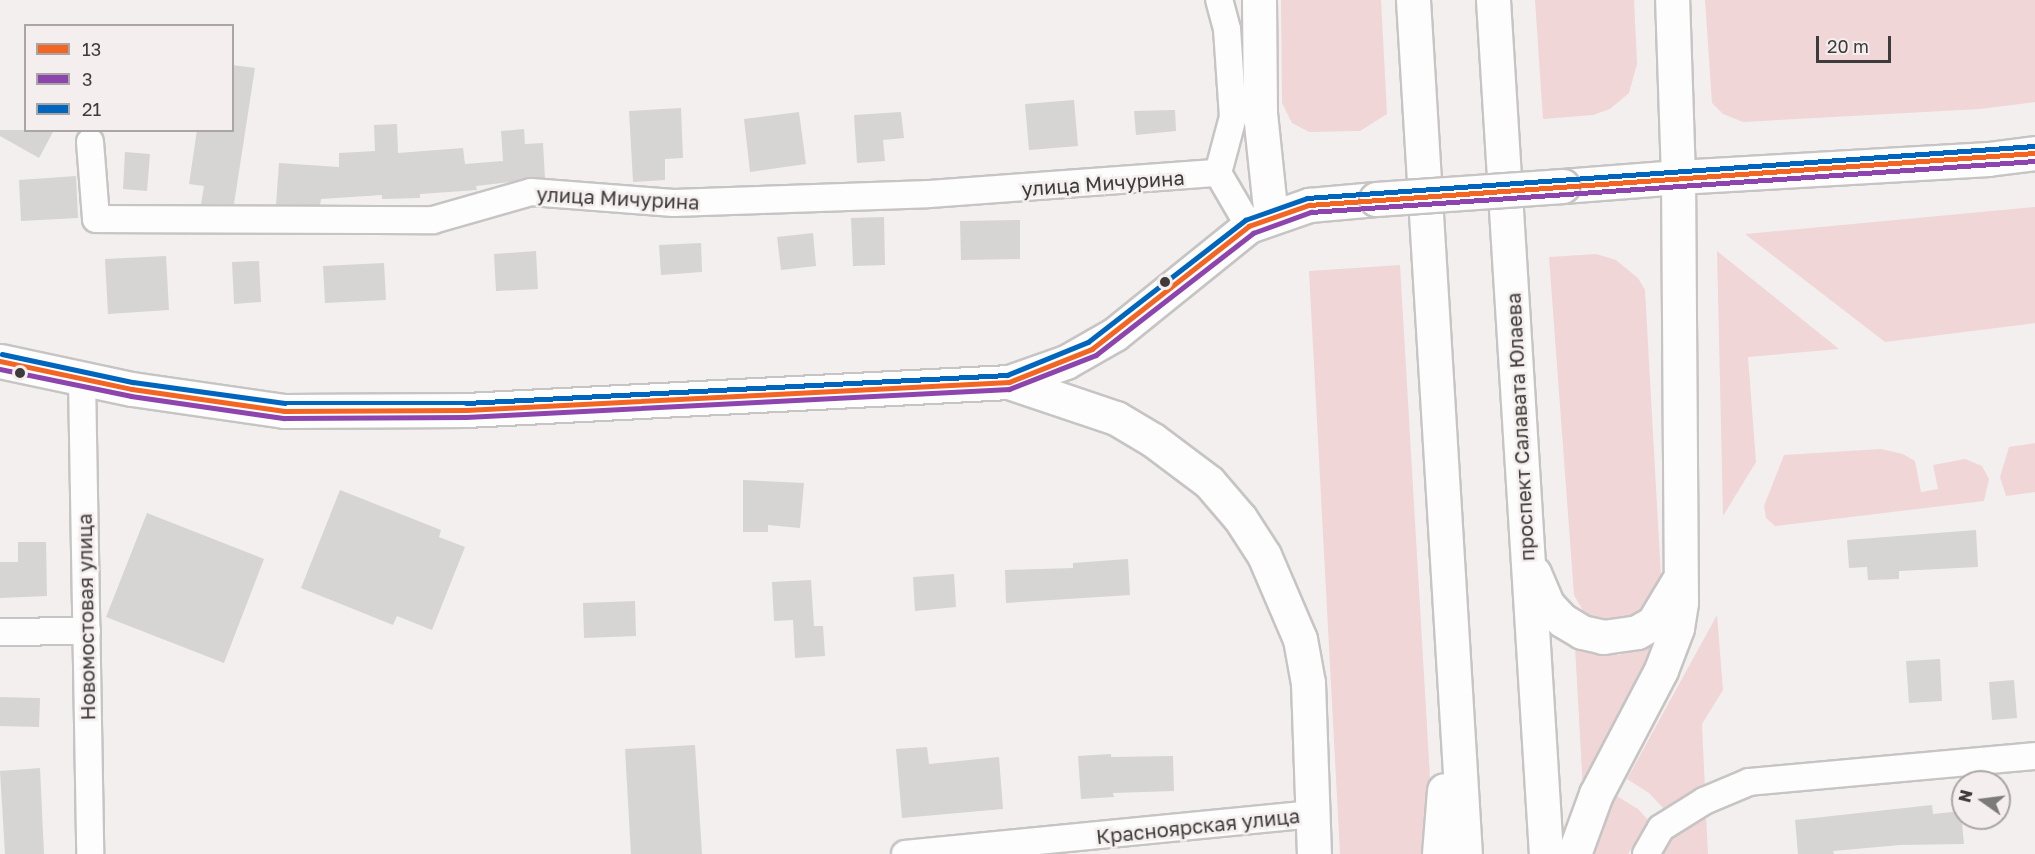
<!DOCTYPE html>
<meta charset="utf-8">
<style>
body{margin:0}
#map{position:relative;width:2035px;height:854px;overflow:hidden;background:#f4efef;font-family:"Golos Text",sans-serif}
div>[style]{position:absolute}
.green>*{inset:0;background:#f0d6d6}
.building>*{inset:0;background:#d7d4d4}
.roads{filter:drop-shadow(2px 0 #c7c4c4) drop-shadow(-2px 0 #c7c4c4) drop-shadow(0 2px #c7c4c4) drop-shadow(0 -2px #c7c4c4)}
.street>*{height:26px;margin:-13px;padding:0 13px;transform-origin:13px;border-radius:13px;background:#fdfdfd}
.secondary>*{height:33px;margin:-16.5px;padding:0 16.5px;transform-origin:16.5px;border-radius:16.5px;background:#fdfdfd}
.primary>*{height:33px;margin:-16.5px;padding:0 16.5px;transform-origin:16.5px;border-radius:16.5px;background:#fdfdfd}
.bridges{filter:drop-shadow(2px 0 #c7c4c4) drop-shadow(-2px 0 #c7c4c4) drop-shadow(0 2px #c7c4c4) drop-shadow(0 -2px #c7c4c4)}
.primary-bridge>*{height:33px;margin:-16.5px;padding:0 16.5px;transform-origin:16.5px;border-radius:16.5px;background:#fdfdfd}
.bus-1>*{height:4.5px;margin:-2.25px;padding:0 2.25px;transform-origin:2.25px;border-radius:2.25px;background:#f26522}
.bus-2>*{height:4.5px;margin:-2.25px;padding:0 2.25px;transform-origin:2.25px;border-radius:2.25px;background:#8e44ad}
.bus-3>*{height:4.5px;margin:-2.25px;padding:0 2.25px;transform-origin:2.25px;border-radius:2.25px;background:#0065bd}
.dots>*{width:16px;height:16px;translate:-50% -50%;box-sizing:border-box;border:3px solid #f5eeee;border-radius:50%}
span{translate:-50% -50%;white-space:nowrap;text-align:center;line-height:1.15;-webkit-text-stroke:5px #f5eeee;paint-order:stroke}
.street-label{font-size:20px;color:#3d3b3b}
.legend{position:absolute;left:24px;top:24px;width:210px;height:108px;box-sizing:border-box;background:#f5eeee;border:2px solid #aba6a6;margin:0;padding:8px 10px;list-style:none;font-size:18px;color:#3d3b3b}
.legend li{display:flex;align-items:center;gap:12px;height:30px}
.legend b{width:30px;border:2px solid #aba6a6}
.north{position:absolute;left:1951px;top:770px;width:60px;height:60px;box-sizing:border-box;background:#f5eeee;border:2px solid #aba6a6;border-radius:50%;rotate:284deg;font-size:16px;font-weight:700;line-height:24px;text-align:center;color:#3d3b3b}
.north::after{content:'';display:block;margin:auto;width:21px;height:27px;background:#7d7a7a;clip-path:polygon(50% 0,100% 100%,50% 72%,0 100%)}
.scale{position:absolute;left:1816px;top:36px;width:75px;height:27px;box-sizing:border-box;border:3px solid #3d3b3b;border-top:0;padding-left:8px;font-size:18px;line-height:21px;white-space:nowrap;color:#3d3b3b;-webkit-text-stroke:4px #f5eeee;paint-order:stroke}
</style>
<div id="map">
<div class="green">
<i style="clip-path:polygon(1281px 0,1381px 0,1387px 114px,1360px 131px,1309px 132px,1292px 123px,1282px 103px)"></i>
<i style="clip-path:polygon(1535px 0,1634px 0,1637px 64px,1629px 93px,1610px 109px,1593px 115px,1543px 119px)"></i>
<i style="clip-path:polygon(1705px 0,2035px 0,2035px 102px,1980px 109px,1743px 122px,1723px 114px,1712px 103px)"></i>
<i style="clip-path:polygon(2035px 207px,2035px 323px,1885px 342px,1745px 234px)"></i>
<i style="clip-path:polygon(1717px 251px,1839px 349px,1748px 357px,1756px 462px,1723px 516px)"></i>
<i style="clip-path:polygon(1596px 254px,1616px 260px,1638px 278px,1645px 290px,1662px 595px,1626px 626px,1586px 616px,1574px 595px,1549px 257px)"></i>
<i style="clip-path:polygon(1400px 265px,1433px 829px,1430px 854px,1340px 854px,1309px 271px)"></i>
<i style="clip-path:polygon(2035px 443px,2035px 492px,2006px 496px,2000px 477px,2009px 447px)"></i>
<i style="clip-path:polygon(1881px 449px,1903px 454px,1915px 461px,1921px 492px,1938px 489px,1933px 465px,1965px 459px,1982px 466px,1989px 479px,1984px 501px,1775px 526px,1766px 518px,1764px 506px,1784px 455px)"></i>
<i style="clip-path:polygon(1717px 615px,1723px 690px,1702px 724px,1705px 789px,1665px 810px,1649px 793px,1627px 779px)"></i>
<i style="clip-path:polygon(1653px 643px,1661px 646px,1583px 791px,1575px 647px,1582px 644px,1619px 655px)"></i>
<i style="clip-path:polygon(1612px 793px,1638px 809px,1648px 820px,1628px 854px,1593px 854px,1597px 828px)"></i>
<i style="clip-path:polygon(1706px 815px,1708px 854px,1655px 854px,1673px 829px)"></i>
</div>
<div class="building">
<i style="clip-path:polygon(232px 65px,255px 68px,234px 204px,201px 204px,204px 186px,189px 184px,197px 130px,232px 130px)"></i>
<i style="clip-path:polygon(1074px 100px,1078px 146px,1029px 150px,1025px 104px)"></i>
<i style="clip-path:polygon(681px 108px,683px 158px,665px 159px,665px 180px,633px 182px,629px 111px)"></i>
<i style="clip-path:polygon(1175px 110px,1176px 131px,1136px 135px,1134px 111px)"></i>
<i style="clip-path:polygon(799px 112px,806px 164px,750px 172px,744px 119px)"></i>
<i style="clip-path:polygon(901px 112px,904px 138px,883px 140px,885px 161px,857px 163px,854px 115px)"></i>
<i style="clip-path:polygon(397px 124px,398px 153px,463px 148px,465px 164px,503px 161px,501px 131px,524px 129px,525px 144px,543px 143px,545px 178px,476px 186px,477px 190px,420px 194px,420px 198px,382px 199px,382px 195px,321px 199px,320px 205px,276px 205px,279px 163px,339px 167px,339px 153px,375px 151px,374px 125px)"></i>
<i style="clip-path:polygon(0 130px,54px 130px,39px 158px,0 136px)"></i>
<i style="clip-path:polygon(125px 152px,150px 154px,147px 191px,123px 189px)"></i>
<i style="clip-path:polygon(76px 176px,78px 218px,21px 221px,19px 180px)"></i>
<i style="clip-path:polygon(884px 217px,885px 265px,853px 266px,851px 218px)"></i>
<i style="clip-path:polygon(1020px 220px,1020px 259px,961px 260px,960px 221px)"></i>
<i style="clip-path:polygon(813px 233px,816px 266px,781px 270px,777px 237px)"></i>
<i style="clip-path:polygon(701px 243px,702px 272px,661px 275px,659px 245px)"></i>
<i style="clip-path:polygon(536px 251px,538px 289px,496px 291px,494px 254px)"></i>
<i style="clip-path:polygon(166px 256px,169px 310px,108px 314px,105px 259px)"></i>
<i style="clip-path:polygon(259px 261px,261px 302px,234px 304px,232px 262px)"></i>
<i style="clip-path:polygon(384px 263px,386px 300px,325px 303px,323px 266px)"></i>
<i style="clip-path:polygon(743px 480px,804px 483px,800px 528px,768px 525px,768px 532px,743px 532px)"></i>
<i style="clip-path:polygon(340px 490px,441px 530px,439px 537px,465px 547px,432px 630px,397px 616px,393px 625px,301px 588px)"></i>
<i style="clip-path:polygon(147px 513px,264px 559px,224px 663px,106px 617px)"></i>
<i style="clip-path:polygon(1976px 530px,1978px 567px,1899px 571px,1899px 579px,1868px 580px,1867px 567px,1849px 568px,1847px 540px)"></i>
<i style="clip-path:polygon(18px 542px,46px 542px,47px 596px,0 598px,0 562px,18px 562px)"></i>
<i style="clip-path:polygon(1128px 559px,1130px 595px,1006px 603px,1005px 570px,1073px 568px,1073px 563px)"></i>
<i style="clip-path:polygon(954px 574px,956px 607px,915px 611px,913px 577px)"></i>
<i style="clip-path:polygon(811px 580px,814px 626px,823px 626px,825px 656px,795px 658px,793px 620px,774px 621px,772px 582px)"></i>
<i style="clip-path:polygon(635px 601px,636px 636px,584px 638px,583px 603px)"></i>
<i style="clip-path:polygon(1940px 659px,1942px 701px,1909px 703px,1906px 661px)"></i>
<i style="clip-path:polygon(2014px 680px,2017px 718px,1992px 720px,1989px 682px)"></i>
<i style="clip-path:polygon(0 697px,40px 698px,39px 727px,0 726px)"></i>
<i style="clip-path:polygon(695px 745px,702px 854px,631px 854px,625px 749px)"></i>
<i style="clip-path:polygon(927px 747px,929px 764px,999px 757px,1003px 809px,902px 818px,896px 749px)"></i>
<i style="clip-path:polygon(1111px 754px,1111px 757px,1173px 756px,1174px 791px,1113px 793px,1114px 797px,1081px 799px,1078px 756px)"></i>
<i style="clip-path:polygon(40px 768px,44px 854px,5px 854px,0 771px)"></i>
<i style="clip-path:polygon(1932px 805px,1933px 814px,1961px 811px,1964px 844px,1900px 845px,1833px 851px,1834px 854px,1798px 854px,1795px 820px)"></i>
</div>
<div class="roads">
<div class="street">
<i style="left:90px;top:142px;width:77px;rotate:85.5deg"></i>
<i style="left:96px;top:219px;width:337px;rotate:0.2deg"></i>
<i style="left:433px;top:220px;width:102px;rotate:-15.9deg"></i>
<i style="left:531px;top:192px;width:143px;rotate:4.4deg"></i>
<i style="left:674px;top:203px;width:255px;rotate:-2deg"></i>
<i style="left:929px;top:194px;width:290px;rotate:-4.2deg"></i>
<i style="left:1218px;top:173px;width:58px;rotate:-75deg"></i>
<i style="left:1233px;top:117px;width:88px;rotate:-93.9deg"></i>
<i style="left:1227px;top:29px;width:30px;rotate:-105deg"></i>
<i style="left:1218px;top:173px;width:61px;rotate:59.7deg"></i>
<i style="left:82px;top:379px;width:475px;rotate:89deg"></i>
<i style="left:0;top:632px;width:87px;rotate:-0.7deg"></i>
<i style="left:905px;top:854px;width:410px;rotate:-5.6deg"></i>
<i style="left:1646px;top:854px;width:30px;rotate:-60deg"></i>
<i style="left:1661px;top:828px;width:51px;rotate:-32.1deg"></i>
<i style="left:1704px;top:801px;width:49px;rotate:-22.9deg"></i>
<i style="left:1749px;top:782px;width:287px;rotate:-5.2deg"></i>
</div>
<div class="secondary">
<i style="left:1678px;top:177px;width:311px;rotate:-3.3deg"></i>
<i style="left:1988px;top:159px;width:47px;rotate:-7.3deg"></i>
</div>
<div class="primary">
<i style="left:1259px;top:0;width:113px;rotate:89.5deg"></i>
<i style="left:1260px;top:113px;width:105px;rotate:84deg"></i>
<i style="left:1413px;top:0;width:856px;rotate:86.52deg"></i>
<i style="left:1493px;top:0;width:856px;rotate:86.45deg"></i>
<i style="left:1563px;top:186px;width:115px;rotate:-4.5deg"></i>
<i style="left:0;top:361px;width:135px;rotate:12deg"></i>
<i style="left:132px;top:389px;width:154px;rotate:8.2deg"></i>
<i style="left:284px;top:411px;width:182px;rotate:-0.3deg"></i>
<i style="left:466px;top:410px;width:544px;rotate:-2.95deg"></i>
<i style="left:1009px;top:382px;width:60px;rotate:-19.3deg"></i>
<i style="left:1066px;top:362px;width:56px;rotate:-29.7deg"></i>
<i style="left:1115px;top:334px;width:172px;rotate:-38.9deg"></i>
<i style="left:1249px;top:226px;width:64px;rotate:-19.3deg"></i>
<i style="left:1309px;top:205px;width:67px;rotate:-5.1deg"></i>
<i style="left:1009px;top:382px;width:113px;rotate:18.6deg"></i>
<i style="left:1116px;top:418px;width:43px;rotate:30.7deg"></i>
<i style="left:1153px;top:440px;width:70px;rotate:36.9deg"></i>
<i style="left:1209px;top:482px;width:48px;rotate:49.3deg"></i>
<i style="left:1240px;top:518px;width:44px;rotate:57deg"></i>
<i style="left:1264px;top:555px;width:91px;rotate:66.8deg"></i>
<i style="left:1300px;top:639px;width:45px;rotate:79.7deg"></i>
<i style="left:1308px;top:683px;width:171px;rotate:88deg"></i>
<i style="left:1534px;top:573px;width:34px;rotate:67deg"></i>
<i style="left:1547px;top:604px;width:22px;rotate:47deg"></i>
<i style="left:1562px;top:620px;width:23px;rotate:31deg"></i>
<i style="left:1582px;top:632px;width:22px;rotate:13deg"></i>
<i style="left:1603px;top:637px;width:34px;rotate:-8deg"></i>
<i style="left:1637px;top:632px;width:18px;rotate:-29deg"></i>
<i style="left:1653px;top:623px;width:47px;rotate:-59deg"></i>
<i style="left:1439px;top:854px;width:64px;rotate:-85.5deg"></i>
<i style="left:1574px;top:854px;width:64px;rotate:-69.9deg"></i>
<i style="left:1596px;top:794px;width:140px;rotate:-62.3deg"></i>
<i style="left:1661px;top:670px;width:45px;rotate:-69.1deg"></i>
<i style="left:1677px;top:628px;width:26px;rotate:-81deg"></i>
<i style="left:1681px;top:602px;width:425px;rotate:-90.4deg"></i>
<i style="left:1678px;top:177px;width:177px;rotate:-91.9deg"></i>
</div>
</div>
<div class="bridges">
<div class="primary-bridge">
<i style="left:1376px;top:199px;width:187px;rotate:-4deg"></i>
</div>
</div>
<div class="bus-1">
<i style="left:0;top:361px;width:135px;rotate:12deg"></i>
<i style="left:132px;top:389px;width:154px;rotate:8.2deg"></i>
<i style="left:284px;top:411px;width:182px;rotate:-0.3deg"></i>
<i style="left:466px;top:410px;width:544px;rotate:-2.95deg"></i>
<i style="left:1009px;top:382px;width:89px;rotate:-21.7deg"></i>
<i style="left:1092px;top:349px;width:199px;rotate:-38.1deg"></i>
<i style="left:1249px;top:226px;width:64px;rotate:-19.3deg"></i>
<i style="left:1309px;top:205px;width:728px;rotate:-4.1deg"></i>
</div>
<div class="bus-2">
<i style="left:0;top:369px;width:134px;rotate:11.6deg"></i>
<i style="left:131px;top:396px;width:155px;rotate:8.2deg"></i>
<i style="left:284px;top:418px;width:182px;rotate:-0.3deg"></i>
<i style="left:466px;top:417px;width:544px;rotate:-2.95deg"></i>
<i style="left:1009px;top:389px;width:93px;rotate:-21.3deg"></i>
<i style="left:1096px;top:355px;width:199px;rotate:-37.8deg"></i>
<i style="left:1253px;top:233px;width:62px;rotate:-19.9deg"></i>
<i style="left:1311px;top:212px;width:726px;rotate:-4.03deg"></i>
</div>
<div class="bus-3">
<i style="left:2px;top:354px;width:134px;rotate:12.1deg"></i>
<i style="left:133px;top:382px;width:153px;rotate:7.9deg"></i>
<i style="left:285px;top:403px;width:181px"></i>
<i style="left:466px;top:403px;width:542px;rotate:-2.96deg"></i>
<i style="left:1007px;top:375px;width:87px;rotate:-22.2deg"></i>
<i style="left:1088px;top:342px;width:199px;rotate:-37.8deg"></i>
<i style="left:1245px;top:220px;width:66px;rotate:-19.5deg"></i>
<i style="left:1307px;top:198px;width:729px;rotate:-4.09deg"></i>
</div>
<div class="dots">
<i style="left:1165px;top:282px;background:#3d3b3b"></i>
<i style="left:20px;top:373px;background:#3d3b3b"></i>
</div>
<div class="street-label">
<span style="left:1103px;top:183px;rotate:-4deg">улица Мичурина</span>
<span style="left:618px;top:198px;rotate:3deg">улица Мичурина</span>
<span style="left:1520px;top:427px;rotate:-93deg">проспект Салавата Юлаева</span>
<span style="left:86px;top:617px;rotate:-91deg">Новомостовая улица</span>
<span style="left:1198px;top:826px;rotate:-6deg">Красноярская улица</span>
</div>
<ul class="legend">
<li><b style="height:8px;background:#f26522"></b>13</li>
<li><b style="height:8px;background:#8e44ad"></b>3</li>
<li><b style="height:8px;background:#0065bd"></b>21</li>
</ul>
<div class="north">N</div>
<div class="scale">20 m</div>
</div>
